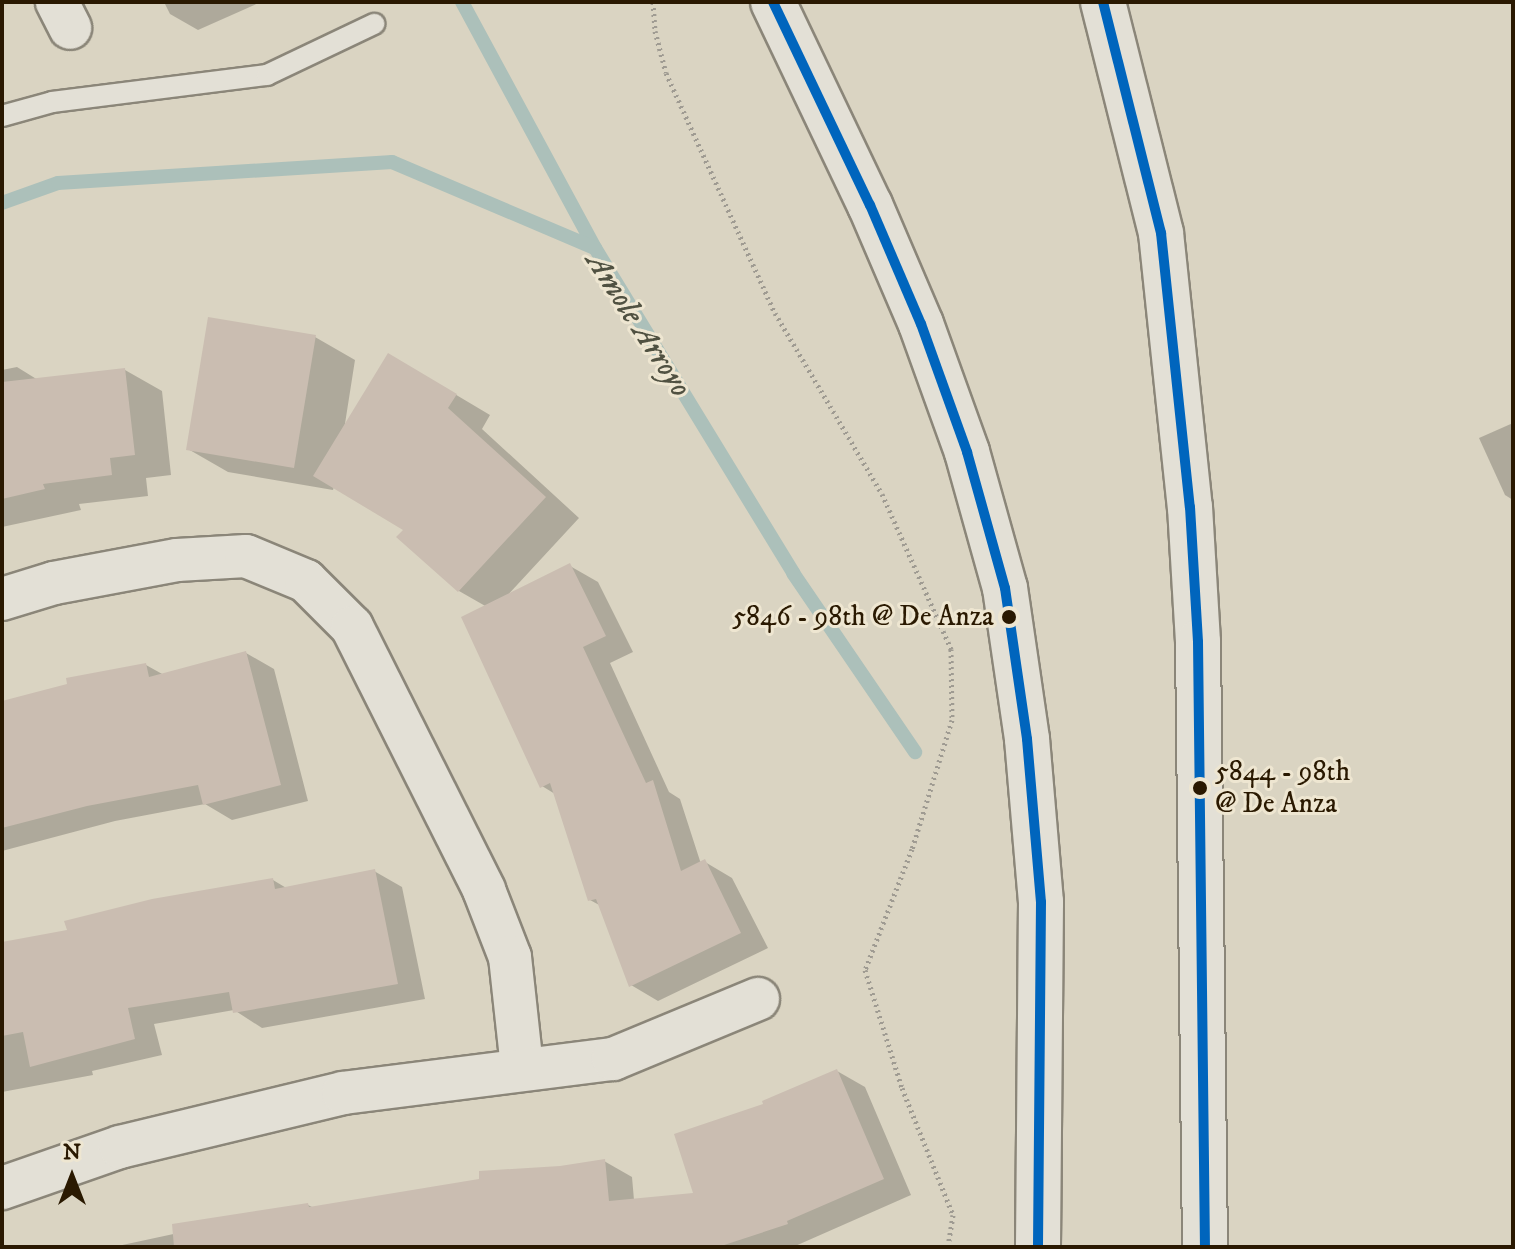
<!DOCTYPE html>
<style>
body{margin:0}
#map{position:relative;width:1515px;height:1249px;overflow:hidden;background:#dad4c2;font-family:"IM FELL DW Pica",serif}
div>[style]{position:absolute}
.shadow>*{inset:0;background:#0003}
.stream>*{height:14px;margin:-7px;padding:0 7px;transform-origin:7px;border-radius:7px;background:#acc0ba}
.building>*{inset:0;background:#cabdb1}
.path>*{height:5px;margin-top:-2.5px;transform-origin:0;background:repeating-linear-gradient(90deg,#9f9b92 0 2px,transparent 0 6px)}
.roads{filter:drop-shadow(2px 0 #8b8679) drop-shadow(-2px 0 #8b8679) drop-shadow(0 2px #8b8679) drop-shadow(0 -2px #8b8679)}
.lane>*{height:20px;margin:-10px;padding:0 10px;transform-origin:10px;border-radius:10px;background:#e3e0d6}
.street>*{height:42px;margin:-21px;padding:0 21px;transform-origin:21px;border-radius:21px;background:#e3e0d6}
.secondary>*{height:44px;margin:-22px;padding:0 22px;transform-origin:22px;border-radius:22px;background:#e3e0d6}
.bus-1>*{height:10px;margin:-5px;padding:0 5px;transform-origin:5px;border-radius:5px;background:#0065bd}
.dots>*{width:22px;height:22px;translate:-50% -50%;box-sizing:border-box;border:4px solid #eee6d1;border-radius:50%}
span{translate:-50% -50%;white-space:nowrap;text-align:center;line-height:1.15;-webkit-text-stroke:6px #eee6d1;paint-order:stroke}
.bus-label{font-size:28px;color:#2a1901}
.right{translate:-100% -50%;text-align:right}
.left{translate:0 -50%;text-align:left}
.water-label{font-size:32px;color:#505141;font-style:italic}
.frame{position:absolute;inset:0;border:4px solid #2a1901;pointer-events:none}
.north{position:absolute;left:32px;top:1137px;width:80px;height:80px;-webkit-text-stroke:6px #eee6d1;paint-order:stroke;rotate:0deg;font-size:22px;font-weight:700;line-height:32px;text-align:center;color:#2a1901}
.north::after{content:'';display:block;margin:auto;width:28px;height:36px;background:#2a1901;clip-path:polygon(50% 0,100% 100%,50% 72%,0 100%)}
</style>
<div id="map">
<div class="shadow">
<i style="clip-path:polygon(164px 2px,261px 2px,198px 30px,170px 14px)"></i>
<i style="clip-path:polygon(315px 337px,355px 360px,344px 430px,389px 355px,490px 415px,482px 429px,579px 518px,506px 597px,570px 566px,598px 582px,633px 652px,610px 663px,669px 792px,680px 799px,701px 864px,705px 862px,732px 878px,768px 948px,658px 1001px,631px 985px,601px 906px,590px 900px,555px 794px,542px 786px,487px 607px,459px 591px,399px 537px,406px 529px,334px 486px,333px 490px,228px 472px,188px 449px)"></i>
<i style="clip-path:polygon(17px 367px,38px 380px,125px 370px,162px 391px,171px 475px,146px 478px,148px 496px,79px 504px,81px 510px,2px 527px,2px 370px)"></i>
<i style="clip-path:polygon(1513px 423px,1513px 500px,1505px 495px,1479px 438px)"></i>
<i style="clip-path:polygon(246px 653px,274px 669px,308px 801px,232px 820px,205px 804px,115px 821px,2px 851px,2px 703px,146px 665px,164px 675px)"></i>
<i style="clip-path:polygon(374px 871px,402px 887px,425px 999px,262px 1028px,234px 1010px,154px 1024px,162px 1055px,92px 1071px,93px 1075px,2px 1092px,2px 944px,69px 932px,273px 880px,288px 889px)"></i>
<i style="clip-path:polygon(837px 1071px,865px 1087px,911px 1195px,793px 1247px,113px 1247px,308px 1205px,314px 1208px,604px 1161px,632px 1177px,634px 1200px,696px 1195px,766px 1105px)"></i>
</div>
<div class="stream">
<i style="left:462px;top:2px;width:280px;rotate:61.6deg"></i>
<i style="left:2px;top:203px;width:59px;rotate:-19.7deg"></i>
<i style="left:58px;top:183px;width:335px;rotate:-3.6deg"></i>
<i style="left:392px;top:162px;width:220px;rotate:23deg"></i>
<i style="left:595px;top:248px;width:381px;rotate:58.6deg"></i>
<i style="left:793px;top:573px;width:217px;rotate:55.7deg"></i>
</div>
<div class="building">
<i style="clip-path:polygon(208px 317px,316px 335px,294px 468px,186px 450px)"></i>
<i style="clip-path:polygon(388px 353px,457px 394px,448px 408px,546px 497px,458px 592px,396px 537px,403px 530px,313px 476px)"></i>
<i style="clip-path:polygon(125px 368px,135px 455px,110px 458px,112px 475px,43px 484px,45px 489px,2px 499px,2px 382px)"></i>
<i style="clip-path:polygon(570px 563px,606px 636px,583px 647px,646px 783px,653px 780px,681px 871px,705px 859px,741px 933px,629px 987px,596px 899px,588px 901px,550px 783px,540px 788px,461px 617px)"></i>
<i style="clip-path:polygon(246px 651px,281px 785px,203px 805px,198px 785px,87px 806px,2px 828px,2px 701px,67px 684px,66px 678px,146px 663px,149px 677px)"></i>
<i style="clip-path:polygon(375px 869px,398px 984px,233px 1013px,229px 992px,128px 1008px,135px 1039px,30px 1067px,23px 1032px,2px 1036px,2px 942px,67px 930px,64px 921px,152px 899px,273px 878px,275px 889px)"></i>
<i style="clip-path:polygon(837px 1069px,884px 1179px,787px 1221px,788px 1224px,718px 1247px,174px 1247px,172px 1224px,308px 1203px,309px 1207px,479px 1179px,479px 1171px,560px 1166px,605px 1159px,609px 1201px,693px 1193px,674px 1134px,763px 1104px,762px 1101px)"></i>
</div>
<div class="path">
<i style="left:653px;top:2px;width:29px;rotate:86deg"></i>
<i style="left:655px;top:31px;width:43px;rotate:75.3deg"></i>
<i style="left:666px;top:73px;width:264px;rotate:65.6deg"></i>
<i style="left:775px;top:313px;width:210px;rotate:59.4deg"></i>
<i style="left:882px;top:494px;width:170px;rotate:66deg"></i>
<i style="left:951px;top:649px;width:71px;rotate:89.2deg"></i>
<i style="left:952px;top:720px;width:135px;rotate:107.2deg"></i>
<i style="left:912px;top:849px;width:130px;rotate:111.2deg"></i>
<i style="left:865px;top:970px;width:124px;rotate:72.6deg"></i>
<i style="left:902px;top:1088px;width:137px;rotate:68.1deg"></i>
<i style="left:953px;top:1215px;width:32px;rotate:99deg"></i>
</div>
<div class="roads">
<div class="lane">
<i style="left:2px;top:116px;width:52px;rotate:-15.6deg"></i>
<i style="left:52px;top:102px;width:217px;rotate:-7.2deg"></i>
<i style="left:267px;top:75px;width:119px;rotate:-25.5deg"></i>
</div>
<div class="street">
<i style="left:57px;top:2px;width:29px;rotate:63deg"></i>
<i style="left:2px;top:599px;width:54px;rotate:-17.1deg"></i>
<i style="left:54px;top:583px;width:125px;rotate:-10.6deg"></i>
<i style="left:177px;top:560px;width:69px;rotate:-3.3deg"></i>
<i style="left:246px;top:556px;width:65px;rotate:22.6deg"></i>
<i style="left:306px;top:581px;width:65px;rotate:45deg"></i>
<i style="left:352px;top:627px;width:294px;rotate:63.3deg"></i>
<i style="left:484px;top:890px;width:72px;rotate:68.8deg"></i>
<i style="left:510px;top:957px;width:112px;rotate:83.8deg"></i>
<i style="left:2px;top:1188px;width:125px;rotate:-19.2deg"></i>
<i style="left:120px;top:1147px;width:229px;rotate:-13.6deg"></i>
<i style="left:343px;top:1093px;width:272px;rotate:-7.2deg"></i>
<i style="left:613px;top:1059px;width:157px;rotate:-22.5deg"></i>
</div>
<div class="secondary">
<i style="left:773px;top:2px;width:225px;rotate:64.5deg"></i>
<i style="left:870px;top:205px;width:129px;rotate:66.8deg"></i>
<i style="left:921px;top:324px;width:136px;rotate:70.2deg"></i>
<i style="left:967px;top:452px;width:141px;rotate:74.4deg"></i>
<i style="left:1005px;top:588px;width:153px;rotate:81.7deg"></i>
<i style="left:1027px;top:739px;width:164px;rotate:85.1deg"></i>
<i style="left:1041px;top:902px;width:345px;rotate:90.5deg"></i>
<i style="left:1103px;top:2px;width:238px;rotate:75.9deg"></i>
<i style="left:1161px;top:233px;width:276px;rotate:84deg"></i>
<i style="left:1190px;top:507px;width:135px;rotate:86.6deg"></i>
<i style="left:1198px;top:642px;width:605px;rotate:89.34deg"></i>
</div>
</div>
<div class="bus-1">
<i style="left:773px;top:2px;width:225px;rotate:64.5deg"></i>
<i style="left:870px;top:205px;width:129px;rotate:66.8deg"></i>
<i style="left:921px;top:324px;width:136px;rotate:70.2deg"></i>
<i style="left:967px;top:452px;width:141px;rotate:74.4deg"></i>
<i style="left:1005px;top:588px;width:153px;rotate:81.7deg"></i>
<i style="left:1027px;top:739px;width:164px;rotate:85.1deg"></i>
<i style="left:1041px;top:902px;width:345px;rotate:90.5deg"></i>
<i style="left:1103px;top:2px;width:238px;rotate:75.9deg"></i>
<i style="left:1161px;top:233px;width:276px;rotate:84deg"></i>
<i style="left:1190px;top:507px;width:135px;rotate:86.6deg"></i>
<i style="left:1198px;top:642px;width:605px;rotate:89.34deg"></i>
</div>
<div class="dots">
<i style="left:1009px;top:617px;background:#2a1901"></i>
<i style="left:1200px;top:788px;background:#2a1901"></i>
</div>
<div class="bus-label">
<span class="right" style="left:994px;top:617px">5846 - 98th @ De Anza</span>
<span class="left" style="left:1215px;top:788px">5844 - 98th<br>@ De Anza</span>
</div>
<div class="water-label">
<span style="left:638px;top:325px;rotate:57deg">Amole Arroyo</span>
</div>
<div class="frame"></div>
<div class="north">N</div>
</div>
